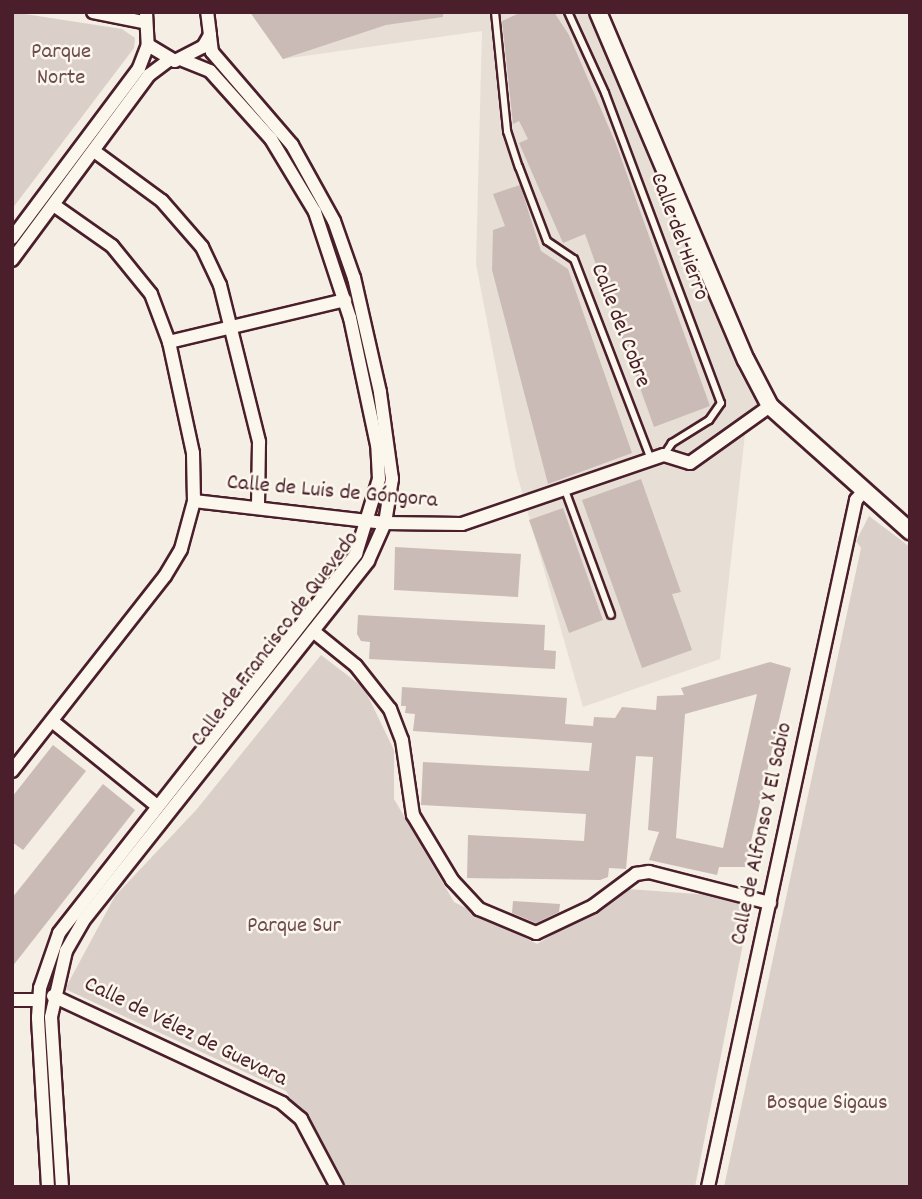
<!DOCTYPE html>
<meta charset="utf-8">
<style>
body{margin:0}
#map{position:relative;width:922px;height:1199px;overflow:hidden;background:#f4eee4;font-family:Dekko,sans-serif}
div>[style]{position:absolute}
.built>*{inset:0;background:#e7dfd6}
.green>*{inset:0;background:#dbd0c9}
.building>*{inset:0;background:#cabbb6}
.roads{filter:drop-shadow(2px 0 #4a1f2b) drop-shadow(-2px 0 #4a1f2b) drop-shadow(0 2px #4a1f2b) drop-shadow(0 -2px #4a1f2b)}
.service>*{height:6px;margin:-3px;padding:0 3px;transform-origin:3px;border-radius:3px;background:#fbf7ec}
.minor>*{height:12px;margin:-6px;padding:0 6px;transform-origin:6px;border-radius:6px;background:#fbf7ec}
.tertiary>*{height:16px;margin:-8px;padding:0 8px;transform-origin:8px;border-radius:8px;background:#fbf7ec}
span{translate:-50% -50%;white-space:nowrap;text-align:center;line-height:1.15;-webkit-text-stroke:5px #fbf7ec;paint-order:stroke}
.park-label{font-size:23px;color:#6e4b52}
.street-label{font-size:23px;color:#4a1f2b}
.frame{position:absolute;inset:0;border:14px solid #4a1f2b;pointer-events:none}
</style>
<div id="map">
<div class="built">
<i style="clip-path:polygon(250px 12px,598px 12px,770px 406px,746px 425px,720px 659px,583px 707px,516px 471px,476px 264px,482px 31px,283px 59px)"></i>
</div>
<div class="green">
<i style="clip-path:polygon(12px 12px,122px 29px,135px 38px,134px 48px,12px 209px)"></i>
<i style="clip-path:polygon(869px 516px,910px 547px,910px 1187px,724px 1187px,861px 548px,856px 541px)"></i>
<i style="clip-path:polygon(321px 655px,364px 688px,394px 750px,394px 799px,454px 902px,537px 944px,628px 889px,752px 898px,695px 1187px,342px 1187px,286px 1091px,65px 989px,115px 896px,197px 809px)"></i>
</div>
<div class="building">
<i style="clip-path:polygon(250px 12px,443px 12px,443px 17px,386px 25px,283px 59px)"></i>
<i style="clip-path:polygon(522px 12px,554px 12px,569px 35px,616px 144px,710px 406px,654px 427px,585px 234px,563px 243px,519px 143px,528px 139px,519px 121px,513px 124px,502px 21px)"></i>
<i style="clip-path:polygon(520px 185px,541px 251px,568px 269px,632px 453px,548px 484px,492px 270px,493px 230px,505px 226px,493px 194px)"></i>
<i style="clip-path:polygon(641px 479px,681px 592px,672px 594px,692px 650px,642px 668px,582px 500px)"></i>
<i style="clip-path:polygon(563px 508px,603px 620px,569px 633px,529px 520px)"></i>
<i style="clip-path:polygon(395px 547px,521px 554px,518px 597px,394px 590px)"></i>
<i style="clip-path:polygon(358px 615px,545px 625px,544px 650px,556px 651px,555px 669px,369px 659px,370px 642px,361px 641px,357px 634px)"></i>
<i style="clip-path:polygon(evenodd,770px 662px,791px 668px,745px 867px,719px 867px,717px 875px,649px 860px,659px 832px,648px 830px,653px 757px,636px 756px,626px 869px,609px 868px,608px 877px,600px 880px,467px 878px,468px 835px,584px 841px,586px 814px,421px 805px,423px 762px,589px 771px,592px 743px,413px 731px,415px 714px,405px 713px,406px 706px,401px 706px,402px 687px,567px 698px,565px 724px,593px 726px,594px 717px,615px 718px,622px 707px,656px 710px,657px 696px,684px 695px,681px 688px,770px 662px,757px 694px,723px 848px,676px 838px,685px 714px,757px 694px)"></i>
<i style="clip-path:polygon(53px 745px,86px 771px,23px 850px,12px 842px,12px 797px)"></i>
<i style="clip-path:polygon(103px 784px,135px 810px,12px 967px,12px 898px)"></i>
<i style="clip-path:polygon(513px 901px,560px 904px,559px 912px,536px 923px,512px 913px)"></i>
</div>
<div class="roads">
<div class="service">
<i style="left:495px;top:12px;width:120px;rotate:84.2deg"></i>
<i style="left:507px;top:131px;width:38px;rotate:72deg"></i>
<i style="left:519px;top:167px;width:79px;rotate:69.3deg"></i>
<i style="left:547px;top:241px;width:32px;rotate:34deg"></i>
<i style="left:574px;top:259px;width:215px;rotate:69deg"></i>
<i style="left:568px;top:12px;width:89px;rotate:65.4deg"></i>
<i style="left:605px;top:93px;width:331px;rotate:69.5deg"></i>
<i style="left:721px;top:403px;width:21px;rotate:125deg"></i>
<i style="left:709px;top:420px;width:44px;rotate:148.1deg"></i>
<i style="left:672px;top:443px;width:14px;rotate:124deg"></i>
<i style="left:565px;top:490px;width:133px;rotate:69.8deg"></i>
</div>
<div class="minor">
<i style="left:93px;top:12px;width:51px;rotate:11.3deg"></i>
<i style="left:146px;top:12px;width:33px;rotate:87deg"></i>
<i style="left:148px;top:45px;width:31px;rotate:31deg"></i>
<i style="left:175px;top:61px;width:31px;rotate:-27deg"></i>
<i style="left:203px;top:47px;width:14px;rotate:-60deg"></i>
<i style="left:210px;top:35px;width:23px;rotate:-97deg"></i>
<i style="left:94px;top:151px;width:84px;rotate:36.3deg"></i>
<i style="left:162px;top:201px;width:61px;rotate:49deg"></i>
<i style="left:202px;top:247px;width:42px;rotate:64.7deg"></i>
<i style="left:220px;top:285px;width:162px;rotate:76deg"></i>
<i style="left:259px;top:442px;width:66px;rotate:90.9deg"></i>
<i style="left:12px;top:238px;width:212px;rotate:-53.2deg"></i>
<i style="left:139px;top:68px;width:25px;rotate:-69deg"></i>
<i style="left:12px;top:260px;width:230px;rotate:-53.5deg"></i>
<i style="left:149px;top:75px;width:25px;rotate:-37deg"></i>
<i style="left:169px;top:342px;width:181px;rotate:-13.4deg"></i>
<i style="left:194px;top:501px;width:192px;rotate:6.6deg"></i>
<i style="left:385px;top:523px;width:77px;rotate:0.7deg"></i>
<i style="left:462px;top:524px;width:213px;rotate:-18.9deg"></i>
<i style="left:664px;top:455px;width:27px;rotate:17deg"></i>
<i style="left:690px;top:463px;width:98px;rotate:-35.5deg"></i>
<i style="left:313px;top:631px;width:55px;rotate:39.1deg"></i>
<i style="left:356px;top:666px;width:55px;rotate:51.7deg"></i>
<i style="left:390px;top:709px;width:33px;rotate:69deg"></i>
<i style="left:402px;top:740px;width:76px;rotate:81.7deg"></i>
<i style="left:413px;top:815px;width:76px;rotate:59deg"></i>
<i style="left:452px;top:880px;width:40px;rotate:47deg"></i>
<i style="left:479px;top:909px;width:62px;rotate:22.8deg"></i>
<i style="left:536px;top:933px;width:63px;rotate:-25.3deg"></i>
<i style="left:593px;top:906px;width:54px;rotate:-36.7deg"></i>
<i style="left:636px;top:874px;width:13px;rotate:-9deg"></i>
<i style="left:649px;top:872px;width:125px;rotate:14.4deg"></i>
<i style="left:52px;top:721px;width:135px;rotate:39deg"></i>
<i style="left:12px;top:771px;width:248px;rotate:-51.9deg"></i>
<i style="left:165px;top:576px;width:31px;rotate:-59deg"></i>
<i style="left:181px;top:549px;width:50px;rotate:-74.8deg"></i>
<i style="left:194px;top:501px;width:48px;rotate:-91.2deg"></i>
<i style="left:193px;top:453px;width:114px;rotate:-102.2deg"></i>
<i style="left:169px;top:342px;width:51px;rotate:-110.6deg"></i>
<i style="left:151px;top:294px;width:62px;rotate:-129.1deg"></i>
<i style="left:112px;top:246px;width:70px;rotate:-144.9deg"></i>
<i style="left:53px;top:996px;width:253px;rotate:25deg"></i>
<i style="left:282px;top:1103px;width:25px;rotate:40deg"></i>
<i style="left:301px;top:1119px;width:77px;rotate:62.1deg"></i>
<i style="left:12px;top:1000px;width:26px"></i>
<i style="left:48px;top:1187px;width:170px;rotate:-93.4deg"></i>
<i style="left:38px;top:1017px;width:29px;rotate:-86deg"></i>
<i style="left:40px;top:988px;width:58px;rotate:-70.9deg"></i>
<i style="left:59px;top:933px;width:482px;rotate:-51.9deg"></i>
<i style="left:356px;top:554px;width:78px;rotate:-73deg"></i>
<i style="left:379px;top:479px;width:34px;rotate:-93deg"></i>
<i style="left:377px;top:445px;width:130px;rotate:-102deg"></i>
<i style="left:350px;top:318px;width:112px;rotate:-108.3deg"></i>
<i style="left:315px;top:212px;width:85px;rotate:-121.1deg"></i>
<i style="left:271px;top:139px;width:91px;rotate:-131.9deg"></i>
<i style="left:210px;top:71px;width:29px;rotate:-158deg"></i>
<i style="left:62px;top:1187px;width:170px;rotate:-93.7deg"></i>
<i style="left:51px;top:1017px;width:68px;rotate:-77.2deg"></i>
<i style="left:66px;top:951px;width:34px;rotate:-60deg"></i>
<i style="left:83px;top:921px;width:459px;rotate:-51.6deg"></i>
<i style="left:368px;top:561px;width:42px;rotate:-65.9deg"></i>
<i style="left:385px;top:523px;width:45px;rotate:-81deg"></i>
<i style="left:392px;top:479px;width:88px;rotate:-97.9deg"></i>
<i style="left:380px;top:392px;width:117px;rotate:-102.8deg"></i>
<i style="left:354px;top:278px;width:60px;rotate:-109.3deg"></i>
<i style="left:334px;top:221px;width:87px;rotate:-118.9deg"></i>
<i style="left:292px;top:145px;width:123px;rotate:-130.7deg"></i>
<i style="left:212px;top:52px;width:17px;rotate:-97deg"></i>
<i style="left:708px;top:1187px;width:703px;rotate:-77.84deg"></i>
<i style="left:856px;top:500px;width:11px;rotate:-49deg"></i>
</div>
<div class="tertiary">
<i style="left:598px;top:12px;width:378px;rotate:67deg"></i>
<i style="left:746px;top:360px;width:52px;rotate:62.4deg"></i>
<i style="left:770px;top:406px;width:188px;rotate:41.8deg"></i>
</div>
</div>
<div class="park-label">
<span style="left:61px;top:66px">Parque<br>Norte</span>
<span style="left:294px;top:927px">Parque Sur</span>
<span style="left:827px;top:1104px">Bosque Sigaus</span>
</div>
<div class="street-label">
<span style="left:678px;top:237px;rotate:70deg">Calle del Hierro</span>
<span style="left:619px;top:326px;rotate:69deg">Calle del Cobre</span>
<span style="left:332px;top:493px;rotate:5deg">Calle de Luis de Góngora</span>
<span style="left:276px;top:640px;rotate:-53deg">Calle de Francisco de Quevedo</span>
<span style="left:763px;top:834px;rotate:-78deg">Calle de Alfonso X El Sabio</span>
<span style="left:185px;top:1033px;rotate:26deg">Calle de Vélez de Guevara</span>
</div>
<div class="frame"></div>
</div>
